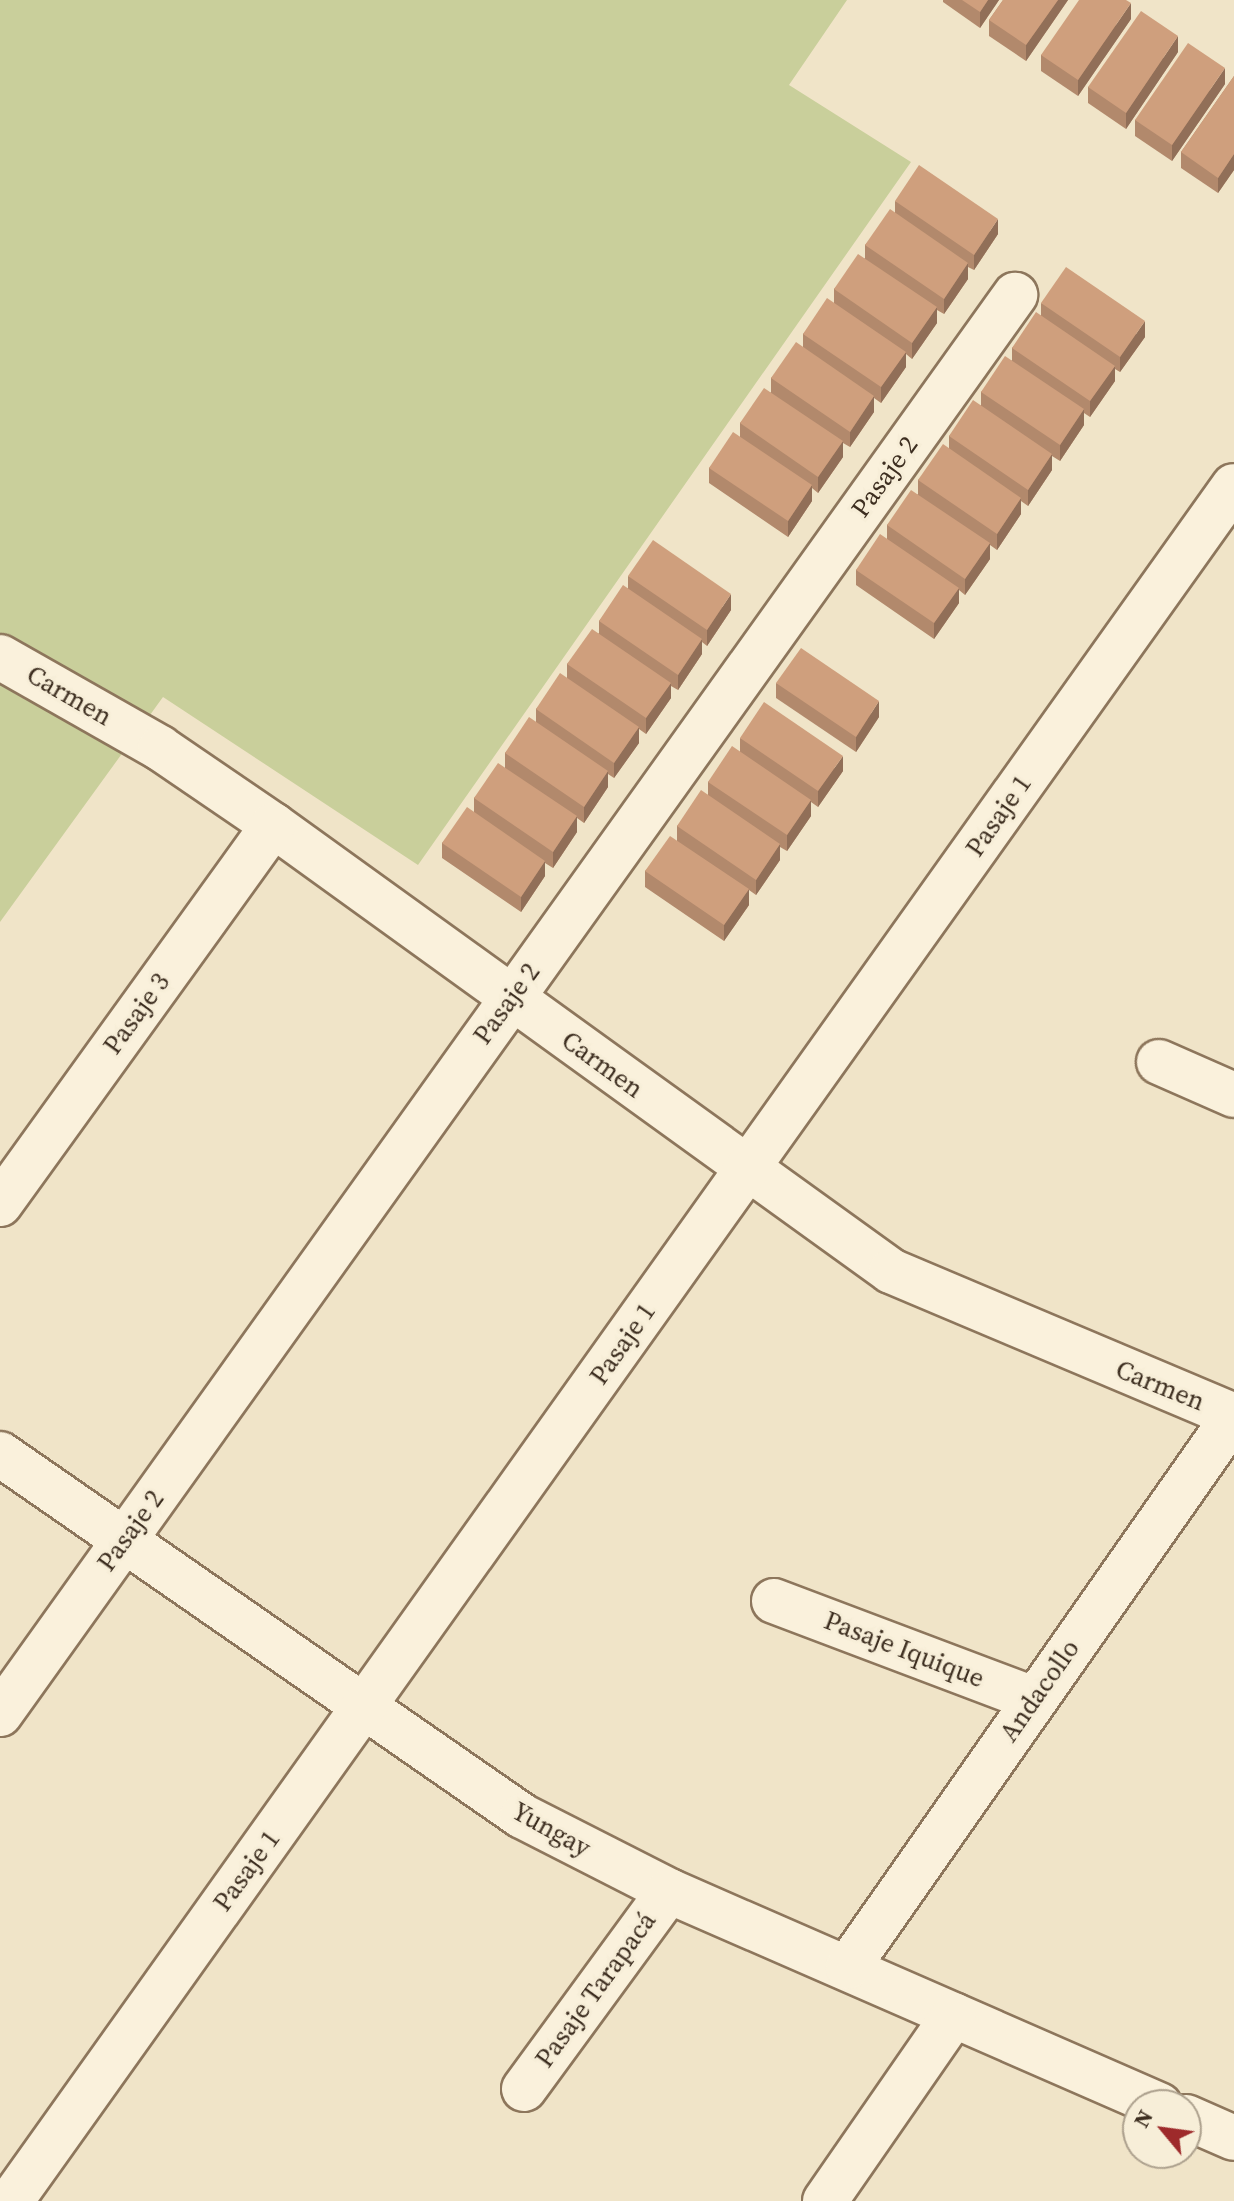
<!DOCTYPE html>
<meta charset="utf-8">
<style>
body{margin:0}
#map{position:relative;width:1234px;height:2201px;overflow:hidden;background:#f0e4c8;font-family:"Source Serif 4",serif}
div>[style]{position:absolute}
.green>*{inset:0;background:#c9cf9b}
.roads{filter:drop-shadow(2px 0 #8d765c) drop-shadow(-2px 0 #8d765c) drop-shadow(0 2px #8d765c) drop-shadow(0 -2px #8d765c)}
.minor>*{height:44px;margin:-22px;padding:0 22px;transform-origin:22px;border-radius:22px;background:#faf1dc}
.wall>*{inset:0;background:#b2896c}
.shaded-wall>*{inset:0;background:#916f58}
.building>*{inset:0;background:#cf9f7d}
span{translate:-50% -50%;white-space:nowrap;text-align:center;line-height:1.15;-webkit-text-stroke:6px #f7eed8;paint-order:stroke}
.street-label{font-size:26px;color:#3d2e20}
.north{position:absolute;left:1122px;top:2089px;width:80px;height:80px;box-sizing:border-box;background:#f7eed8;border:2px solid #ada18e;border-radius:50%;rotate:299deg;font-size:22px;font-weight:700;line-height:32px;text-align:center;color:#3d2e20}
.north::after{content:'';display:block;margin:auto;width:28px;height:36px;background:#9e2a2b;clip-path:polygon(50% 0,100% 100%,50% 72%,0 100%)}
</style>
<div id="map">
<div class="green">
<i style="clip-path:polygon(0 0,847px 0,789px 85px,911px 162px,418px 865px,163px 697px,0 922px)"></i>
</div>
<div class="roads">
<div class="minor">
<i style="left:0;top:657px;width:184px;rotate:29.6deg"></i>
<i style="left:160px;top:748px;width:137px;rotate:34.3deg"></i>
<i style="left:273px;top:825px;width:762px;rotate:35.82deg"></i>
<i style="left:891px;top:1271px;width:372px;rotate:22.9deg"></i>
<i style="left:1159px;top:1062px;width:82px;rotate:23.7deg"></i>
<i style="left:0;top:1204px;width:467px;rotate:-54.2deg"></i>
<i style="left:0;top:1454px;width:635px;rotate:34.74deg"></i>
<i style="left:522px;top:1816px;width:165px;rotate:27deg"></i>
<i style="left:669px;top:1891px;width:535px;rotate:23.59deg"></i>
<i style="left:774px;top:1601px;width:277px;rotate:20.7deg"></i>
<i style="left:0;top:1714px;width:1745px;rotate:-54.42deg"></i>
<i style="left:848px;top:1967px;width:673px;rotate:-54.99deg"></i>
<i style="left:524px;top:2089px;width:245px;rotate:-53.8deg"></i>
<i style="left:1186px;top:2117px;width:52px;rotate:23.6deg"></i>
<i style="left:11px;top:2201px;width:2106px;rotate:-54.51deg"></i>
<i style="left:825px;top:2201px;width:226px;rotate:-55.3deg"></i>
</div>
</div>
<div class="wall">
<i style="clip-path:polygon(943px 0,999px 0,980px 28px,943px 2px)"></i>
<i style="clip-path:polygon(1003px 0,1068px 0,1026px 61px,989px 36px,989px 20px)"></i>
<i style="clip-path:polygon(1131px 19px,1078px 96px,1041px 71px,1041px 55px)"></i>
<i style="clip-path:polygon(1178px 52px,1126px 129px,1088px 103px,1088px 87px)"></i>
<i style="clip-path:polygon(1234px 76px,1234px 170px,1218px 193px,1181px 168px,1181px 152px)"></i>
<i style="clip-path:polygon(1225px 84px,1172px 161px,1135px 136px,1135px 120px)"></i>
<i style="clip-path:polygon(895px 201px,998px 234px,974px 270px,968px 267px,968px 279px,944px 314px,937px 310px,937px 323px,912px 359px,906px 354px,906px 367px,881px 403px,874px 398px,874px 412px,850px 447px,843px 443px,843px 457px,818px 493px,812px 488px,812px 501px,788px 537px,709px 483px,709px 468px,740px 437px,740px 423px,771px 392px,771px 378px,803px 347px,803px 334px,834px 303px,834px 289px,865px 258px,865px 245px,895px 213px)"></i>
<i style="clip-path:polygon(1041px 303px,1145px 337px,1120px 372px,1115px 369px,1115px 381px,1090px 417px,1084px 413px,1084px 425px,1060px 461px,1052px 456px,1052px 470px,1028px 506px,1021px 501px,1021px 514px,997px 550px,990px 545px,990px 559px,965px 595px,959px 590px,959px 603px,934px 639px,856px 585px,856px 570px,887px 539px,887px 525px,918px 494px,918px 480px,949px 449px,949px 436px,981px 405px,981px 392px,1012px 360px,1012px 348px,1041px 315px)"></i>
<i style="clip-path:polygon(628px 576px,731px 610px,707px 646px,702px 642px,702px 654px,678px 690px,671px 686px,671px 698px,646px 734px,639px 729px,639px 743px,614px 778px,608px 774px,608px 787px,584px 823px,577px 818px,577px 832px,553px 868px,545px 863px,545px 876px,521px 912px,442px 858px,442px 843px,474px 812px,474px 798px,505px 768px,505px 753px,536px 722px,536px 709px,567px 678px,567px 664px,599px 633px,599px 621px,628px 588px)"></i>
<i style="clip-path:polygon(776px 683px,879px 717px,856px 752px,776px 698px)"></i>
<i style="clip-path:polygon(740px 738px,843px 771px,818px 807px,811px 802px,811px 816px,787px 851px,780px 847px,780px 860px,756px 895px,749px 890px,749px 905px,724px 941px,645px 887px,645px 871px,677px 841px,677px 826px,708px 795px,708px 782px,740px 752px)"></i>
</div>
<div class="shaded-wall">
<i style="clip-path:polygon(988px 0,999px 0,980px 28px,980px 12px)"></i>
<i style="clip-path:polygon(1058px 0,1068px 0,1026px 61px,1026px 45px)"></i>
<i style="clip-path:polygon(1131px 3px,1131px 19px,1078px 96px,1078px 80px)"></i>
<i style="clip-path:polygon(1178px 36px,1178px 52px,1126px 129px,1126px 113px)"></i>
<i style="clip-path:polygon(1225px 68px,1225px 84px,1172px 161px,1172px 145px)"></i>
<i style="clip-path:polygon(1234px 154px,1234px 170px,1218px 193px,1218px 178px)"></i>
<i style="clip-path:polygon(998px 219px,998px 234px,974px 270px,974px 255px)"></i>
<i style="clip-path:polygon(968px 263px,968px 279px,944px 314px,944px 299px)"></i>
<i style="clip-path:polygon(937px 307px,937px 323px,912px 359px,912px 343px)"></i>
<i style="clip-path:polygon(1145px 321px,1145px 337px,1120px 372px,1120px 357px)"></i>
<i style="clip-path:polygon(906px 352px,906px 367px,881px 403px,881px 387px)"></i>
<i style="clip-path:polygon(1115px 366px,1115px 381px,1090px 417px,1090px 401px)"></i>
<i style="clip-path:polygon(874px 396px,874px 412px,850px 447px,850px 432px)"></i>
<i style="clip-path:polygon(1084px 409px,1084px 425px,1060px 461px,1060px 445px)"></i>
<i style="clip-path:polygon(843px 441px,843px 457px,818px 493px,818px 477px)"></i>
<i style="clip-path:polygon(1052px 454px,1052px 470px,1028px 506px,1028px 490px)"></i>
<i style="clip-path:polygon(812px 485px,812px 501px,788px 537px,788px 521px)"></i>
<i style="clip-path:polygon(1021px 498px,1021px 514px,997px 550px,997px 534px)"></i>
<i style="clip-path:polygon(990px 543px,990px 559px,965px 595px,965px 579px)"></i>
<i style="clip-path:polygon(959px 588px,959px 603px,934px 639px,934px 623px)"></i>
<i style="clip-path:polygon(731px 594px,731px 610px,707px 646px,707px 630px)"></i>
<i style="clip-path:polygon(702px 639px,702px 654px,678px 690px,678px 675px)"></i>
<i style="clip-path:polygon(671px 683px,671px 698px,646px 734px,646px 718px)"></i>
<i style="clip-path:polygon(879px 701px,879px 717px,856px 752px,856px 737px)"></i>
<i style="clip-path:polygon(639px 727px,639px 743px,614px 778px,614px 763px)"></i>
<i style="clip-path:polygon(843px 756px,843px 771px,818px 807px,818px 791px)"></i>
<i style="clip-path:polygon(608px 771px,608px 787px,584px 823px,584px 807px)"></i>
<i style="clip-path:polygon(811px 800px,811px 816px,787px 851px,787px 835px)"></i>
<i style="clip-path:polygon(577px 816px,577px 832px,553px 868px,553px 852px)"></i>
<i style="clip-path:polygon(780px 844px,780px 860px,756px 895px,756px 880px)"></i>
<i style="clip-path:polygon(545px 861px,545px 876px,521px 912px,521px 897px)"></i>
<i style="clip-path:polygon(749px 889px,749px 905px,724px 941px,724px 925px)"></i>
</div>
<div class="building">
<i style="clip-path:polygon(962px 0,988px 0,980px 12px)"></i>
<i style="clip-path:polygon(1003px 0,1058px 0,1026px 45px,989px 20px)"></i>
<i style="clip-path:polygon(1079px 0,1126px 0,1131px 3px,1078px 80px,1041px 55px)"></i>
<i style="clip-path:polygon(1141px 11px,1178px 36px,1126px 113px,1088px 87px)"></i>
<i style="clip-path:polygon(1188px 43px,1225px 68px,1172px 145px,1135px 120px)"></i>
<i style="clip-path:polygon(1234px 76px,1234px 154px,1218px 178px,1181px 152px)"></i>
<i style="clip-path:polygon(919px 165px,998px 219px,974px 255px,895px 201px)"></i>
<i style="clip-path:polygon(890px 209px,968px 263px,944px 299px,865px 245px)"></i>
<i style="clip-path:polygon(858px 254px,937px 307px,912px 343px,834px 289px)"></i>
<i style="clip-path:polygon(1066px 267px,1145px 321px,1120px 357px,1041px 303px)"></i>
<i style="clip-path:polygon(827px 298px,906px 352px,881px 387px,803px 334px)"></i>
<i style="clip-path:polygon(1036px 312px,1115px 366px,1090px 401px,1012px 348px)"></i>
<i style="clip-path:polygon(796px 342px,874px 396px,850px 432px,771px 378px)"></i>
<i style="clip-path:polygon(1005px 356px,1084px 409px,1060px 445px,981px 392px)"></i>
<i style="clip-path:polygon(764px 388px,843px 441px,818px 477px,740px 423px)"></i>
<i style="clip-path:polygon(973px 400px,1052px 454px,1028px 490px,949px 436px)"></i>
<i style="clip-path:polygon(733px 432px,812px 485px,788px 521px,709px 468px)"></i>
<i style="clip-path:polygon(943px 444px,1021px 498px,997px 534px,918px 480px)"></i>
<i style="clip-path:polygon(911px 490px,990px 543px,965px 579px,887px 525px)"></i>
<i style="clip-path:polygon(880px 534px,959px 588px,934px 623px,856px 570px)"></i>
<i style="clip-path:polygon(653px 540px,731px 594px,707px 630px,628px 576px)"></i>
<i style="clip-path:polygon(623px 585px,702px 639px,678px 675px,599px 621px)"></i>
<i style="clip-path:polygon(592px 629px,671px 683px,646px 718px,567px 664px)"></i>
<i style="clip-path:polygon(801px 648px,879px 701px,856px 737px,776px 683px)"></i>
<i style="clip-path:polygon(560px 673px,639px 727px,614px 763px,536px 709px)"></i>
<i style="clip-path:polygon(764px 702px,843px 756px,818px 791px,740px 738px)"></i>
<i style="clip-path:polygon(529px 717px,608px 771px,584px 807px,505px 753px)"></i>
<i style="clip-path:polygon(732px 746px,811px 800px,787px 835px,708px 782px)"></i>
<i style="clip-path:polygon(498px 763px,577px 816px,553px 852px,474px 798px)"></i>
<i style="clip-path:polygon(701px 790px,780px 844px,756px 880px,677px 826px)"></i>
<i style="clip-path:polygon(467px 807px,545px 861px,521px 897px,442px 843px)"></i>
<i style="clip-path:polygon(670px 836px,749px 889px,724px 925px,645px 871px)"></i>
</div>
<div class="street-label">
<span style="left:885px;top:477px;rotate:-54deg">Pasaje 2</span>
<span style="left:69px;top:696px;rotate:30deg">Carmen</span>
<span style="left:999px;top:816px;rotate:-55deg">Pasaje 1</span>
<span style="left:507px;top:1004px;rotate:-54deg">Pasaje 2</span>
<span style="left:137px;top:1014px;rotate:-54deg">Pasaje 3</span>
<span style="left:602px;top:1065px;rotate:36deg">Carmen</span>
<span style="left:623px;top:1344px;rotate:-55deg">Pasaje 1</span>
<span style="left:1160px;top:1386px;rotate:22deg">Carmen</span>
<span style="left:131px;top:1531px;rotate:-54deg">Pasaje 2</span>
<span style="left:904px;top:1650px;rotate:21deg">Pasaje Iquique</span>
<span style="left:1040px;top:1691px;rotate:-55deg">Andacollo</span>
<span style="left:551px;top:1830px;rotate:29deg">Yungay</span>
<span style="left:247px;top:1871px;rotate:-54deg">Pasaje 1</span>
<span style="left:596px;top:1990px;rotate:-54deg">Pasaje Tarapacá</span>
</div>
<div class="north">N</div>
</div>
